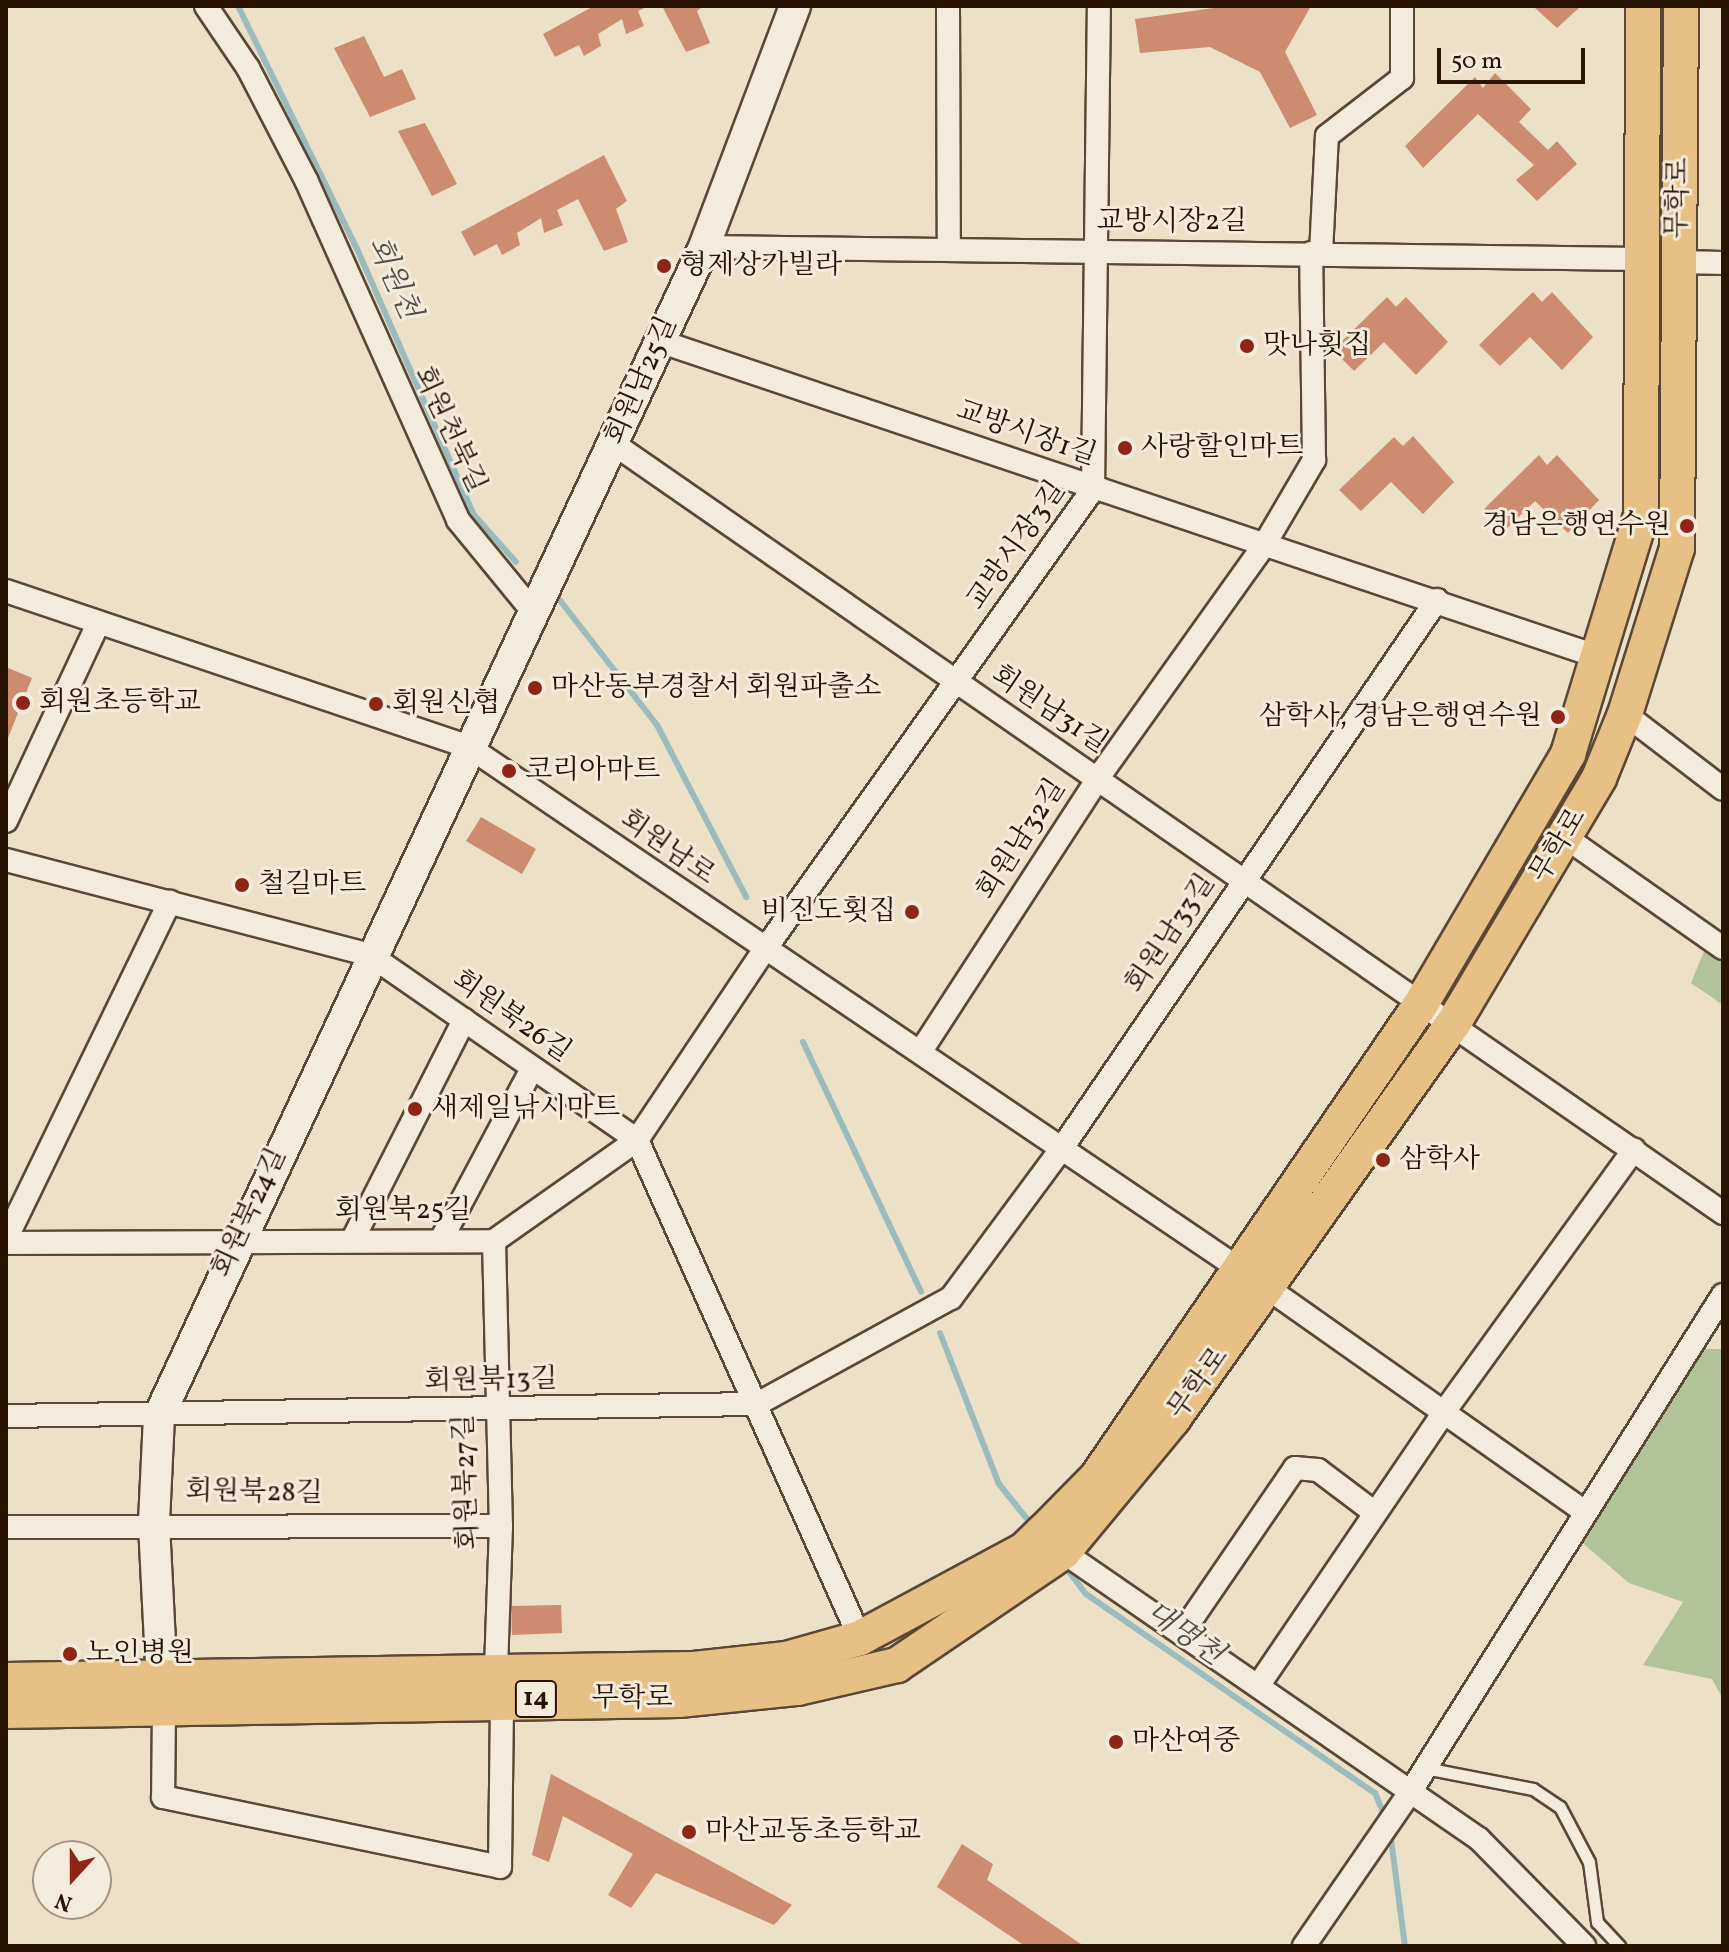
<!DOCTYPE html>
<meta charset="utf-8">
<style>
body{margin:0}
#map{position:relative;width:1729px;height:1952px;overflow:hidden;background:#ece0c7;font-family:Vollkorn,"Noto Serif KR",serif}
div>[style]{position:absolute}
.green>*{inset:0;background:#b3c399}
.stream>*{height:6px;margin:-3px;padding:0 3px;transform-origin:3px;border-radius:3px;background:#9cbbbd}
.building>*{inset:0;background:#cd8b70}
.roads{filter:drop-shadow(2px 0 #5a4735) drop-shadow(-2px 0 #5a4735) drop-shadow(0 2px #5a4735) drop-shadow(0 -2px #5a4735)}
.lane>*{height:11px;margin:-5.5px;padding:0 5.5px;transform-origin:5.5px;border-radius:5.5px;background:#f3ebdb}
.street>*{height:22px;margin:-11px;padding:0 11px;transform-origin:11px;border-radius:11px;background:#f3ebdb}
.secondary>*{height:30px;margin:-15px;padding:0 15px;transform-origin:15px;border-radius:15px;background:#f3ebdb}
.primary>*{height:34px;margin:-17px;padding:0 17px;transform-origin:17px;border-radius:17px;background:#e6c084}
.dots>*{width:22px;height:22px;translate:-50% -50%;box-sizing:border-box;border:4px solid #f3ebdb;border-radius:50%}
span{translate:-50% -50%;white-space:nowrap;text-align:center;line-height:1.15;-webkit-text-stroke:6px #f3ebdb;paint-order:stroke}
.shield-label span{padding:2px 6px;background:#f3ebdb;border:2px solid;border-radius:6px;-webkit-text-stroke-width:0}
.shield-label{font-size:26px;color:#291404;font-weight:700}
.street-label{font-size:28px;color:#291404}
.poi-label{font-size:28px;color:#291404}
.left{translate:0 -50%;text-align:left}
.right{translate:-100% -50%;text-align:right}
.water-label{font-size:30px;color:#514e45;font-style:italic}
.frame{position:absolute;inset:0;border:8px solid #291404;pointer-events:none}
.north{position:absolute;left:32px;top:1840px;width:80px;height:80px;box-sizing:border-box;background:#f3ebdb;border:2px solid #a29585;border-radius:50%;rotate:201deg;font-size:22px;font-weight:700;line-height:32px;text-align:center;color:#291404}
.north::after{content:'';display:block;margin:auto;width:28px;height:36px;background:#8f2418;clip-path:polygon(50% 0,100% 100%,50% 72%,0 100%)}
.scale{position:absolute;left:1437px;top:48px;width:148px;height:36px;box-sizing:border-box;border:4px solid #291404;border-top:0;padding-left:10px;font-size:24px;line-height:28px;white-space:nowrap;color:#291404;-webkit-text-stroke:6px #f3ebdb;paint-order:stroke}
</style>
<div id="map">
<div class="green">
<i style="clip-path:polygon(1713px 929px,1723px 935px,1723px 1005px,1691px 983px)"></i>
<i style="clip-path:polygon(1688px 1349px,1723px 1349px,1723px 1699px,1712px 1679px,1643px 1665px,1683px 1602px,1629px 1583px,1565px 1528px)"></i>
</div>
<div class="stream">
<i style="left:238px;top:6px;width:273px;rotate:63.9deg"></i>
<i style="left:358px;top:251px;width:288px;rotate:66.3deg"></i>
<i style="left:474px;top:515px;width:63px;rotate:48.2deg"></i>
<i style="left:555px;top:594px;width:166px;rotate:52.1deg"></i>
<i style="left:657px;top:725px;width:194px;rotate:62.6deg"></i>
<i style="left:803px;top:1042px;width:276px;rotate:64.7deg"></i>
<i style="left:940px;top:1333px;width:162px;rotate:68.7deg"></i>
<i style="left:999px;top:1484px;width:53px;rotate:51.2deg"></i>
<i style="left:1064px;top:1565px;width:36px;rotate:53deg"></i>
<i style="left:1086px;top:1594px;width:351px;rotate:34.6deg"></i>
<i style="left:1375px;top:1793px;width:26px;rotate:67deg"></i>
<i style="left:1390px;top:1831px;width:116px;rotate:82.6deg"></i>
</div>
<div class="building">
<i style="clip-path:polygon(594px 6px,649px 6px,638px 11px,644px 26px,626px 34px,622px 19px,598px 34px,601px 46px,584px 56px,579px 45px,555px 57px,543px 34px)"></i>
<i style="clip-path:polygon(662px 6px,703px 6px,697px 11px,710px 43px,686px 52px)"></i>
<i style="clip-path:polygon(1228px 6px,1311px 6px,1285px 52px,1317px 115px,1290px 128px,1260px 72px,1210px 47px,1140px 53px,1135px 19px)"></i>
<i style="clip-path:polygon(1581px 6px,1557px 28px,1535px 8px,1537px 6px)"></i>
<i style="clip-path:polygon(364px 36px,384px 77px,402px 69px,416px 99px,370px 117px,334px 48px)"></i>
<i style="clip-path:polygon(1495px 73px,1531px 109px,1519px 122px,1548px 150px,1557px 141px,1577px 164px,1537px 201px,1516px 180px,1534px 165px,1478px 114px,1423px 168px,1405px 146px,1475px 77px,1483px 88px)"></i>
<i style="clip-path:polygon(425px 123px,457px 184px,432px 196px,398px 131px)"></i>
<i style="clip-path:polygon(604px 155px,627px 201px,616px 209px,628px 242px,604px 251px,578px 199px,557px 210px,563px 225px,544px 233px,541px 218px,517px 233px,520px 245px,502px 255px,497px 244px,474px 256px,461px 232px)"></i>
<i style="clip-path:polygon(1533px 292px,1542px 302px,1552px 292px,1593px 337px,1562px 370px,1530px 337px,1500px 366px,1479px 345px)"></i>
<i style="clip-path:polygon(1387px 297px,1396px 307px,1406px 297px,1448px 342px,1416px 375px,1384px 342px,1354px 371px,1333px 350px)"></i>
<i style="clip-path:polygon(1413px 436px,1454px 482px,1423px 514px,1391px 482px,1361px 511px,1339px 490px,1394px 437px,1403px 446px)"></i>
<i style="clip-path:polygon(1539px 455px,1547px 465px,1557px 455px,1599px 500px,1568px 533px,1535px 501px,1506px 529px,1484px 509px)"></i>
<i style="clip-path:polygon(6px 667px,32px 678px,6px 743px)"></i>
<i style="clip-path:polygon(481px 817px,536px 849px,522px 874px,466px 841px)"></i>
<i style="clip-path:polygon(561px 1605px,562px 1633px,512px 1635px,511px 1606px)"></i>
<i style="clip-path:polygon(551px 1774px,792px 1905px,774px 1925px,656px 1873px,631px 1908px,608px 1895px,633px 1854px,563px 1816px,549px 1862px,532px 1855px)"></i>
<i style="clip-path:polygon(962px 1844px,993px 1864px,987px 1880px,1084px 1946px,1025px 1946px,937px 1887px)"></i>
</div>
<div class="roads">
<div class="lane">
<i style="left:1425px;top:1768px;width:110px;rotate:11deg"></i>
<i style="left:1533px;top:1789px;width:32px;rotate:34deg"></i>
<i style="left:1560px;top:1807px;width:62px;rotate:62.2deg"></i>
<i style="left:1589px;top:1862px;width:61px;rotate:82.4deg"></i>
<i style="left:1597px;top:1922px;width:33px;rotate:47deg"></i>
</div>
<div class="street">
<i style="left:206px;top:6px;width:75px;rotate:55.9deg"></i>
<i style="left:248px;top:68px;width:128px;rotate:62.6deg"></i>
<i style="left:307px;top:182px;width:370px;rotate:65.9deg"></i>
<i style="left:458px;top:520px;width:114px;rotate:50.7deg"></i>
<i style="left:948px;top:6px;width:244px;rotate:89.8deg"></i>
<i style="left:704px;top:247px;width:936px;rotate:0.73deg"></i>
<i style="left:1321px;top:253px;width:117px;rotate:-87.1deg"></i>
<i style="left:1327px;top:136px;width:95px;rotate:-37.7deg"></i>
<i style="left:1402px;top:78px;width:72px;rotate:-90deg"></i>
<i style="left:1678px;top:262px;width:45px;rotate:1.3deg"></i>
<i style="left:659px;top:341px;width:995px;rotate:18.58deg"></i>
<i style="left:614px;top:444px;width:1350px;rotate:34.74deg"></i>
<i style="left:6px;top:591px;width:489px;rotate:18.6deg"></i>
<i style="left:469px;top:747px;width:966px;rotate:34.12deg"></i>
<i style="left:1269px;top:1289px;width:383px;rotate:35.2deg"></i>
<i style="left:1625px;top:714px;width:123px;rotate:37.4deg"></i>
<i style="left:6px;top:821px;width:217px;rotate:-65deg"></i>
<i style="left:1565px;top:837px;width:193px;rotate:35.1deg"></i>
<i style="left:6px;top:860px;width:376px;rotate:14.6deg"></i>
<i style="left:370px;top:955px;width:325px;rotate:34.7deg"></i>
<i style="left:637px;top:1140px;width:546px;rotate:65.88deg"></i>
<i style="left:921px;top:1051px;width:325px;rotate:-57deg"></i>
<i style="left:1098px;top:778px;width:284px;rotate:-54.5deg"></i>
<i style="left:1263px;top:547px;width:101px;rotate:-59.6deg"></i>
<i style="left:1314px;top:460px;width:207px;rotate:-90.8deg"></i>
<i style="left:6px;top:1239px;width:375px;rotate:-64.1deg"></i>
<i style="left:441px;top:1240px;width:194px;rotate:-62deg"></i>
<i style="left:352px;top:1241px;width:248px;rotate:-63.1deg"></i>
<i style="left:494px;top:1241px;width:285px;rotate:88.6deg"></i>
<i style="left:501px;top:1526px;width:146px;rotate:92deg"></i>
<i style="left:6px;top:1243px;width:488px;rotate:-0.2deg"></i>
<i style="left:494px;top:1241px;width:175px;rotate:-35.2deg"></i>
<i style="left:637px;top:1140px;width:226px;rotate:-56.2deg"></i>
<i style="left:763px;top:952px;width:569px;rotate:-54.52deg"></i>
<i style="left:1093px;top:489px;width:483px;rotate:-89.3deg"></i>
<i style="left:6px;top:1416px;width:751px;rotate:-0.92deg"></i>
<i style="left:757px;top:1404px;width:221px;rotate:-28.7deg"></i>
<i style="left:951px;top:1298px;width:187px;rotate:-53.5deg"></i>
<i style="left:1062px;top:1148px;width:664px;rotate:-55.62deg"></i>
<i style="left:6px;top:1527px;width:495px;rotate:-0.1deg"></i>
<i style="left:1063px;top:1552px;width:505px;rotate:34.6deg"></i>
<i style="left:1479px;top:1839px;width:150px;rotate:45.5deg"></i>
<i style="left:1182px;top:1633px;width:200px;rotate:-55.6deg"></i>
<i style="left:1295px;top:1468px;width:23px;rotate:5deg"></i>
<i style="left:1318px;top:1470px;width:71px;rotate:37deg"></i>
<i style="left:1258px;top:1686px;width:331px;rotate:-55.8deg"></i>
<i style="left:1444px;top:1412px;width:324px;rotate:-54.1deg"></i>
<i style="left:164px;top:1708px;width:89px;rotate:90.6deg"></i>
<i style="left:163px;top:1797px;width:344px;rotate:11.7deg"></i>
<i style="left:500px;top:1867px;width:168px;rotate:-89.3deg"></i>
<i style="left:1304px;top:1946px;width:188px;rotate:-55.4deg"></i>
<i style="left:1411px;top:1791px;width:586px;rotate:-57.83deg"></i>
</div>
<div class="secondary">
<i style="left:163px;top:1702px;width:180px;rotate:-92.9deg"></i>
<i style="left:154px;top:1522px;width:106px;rotate:-87.3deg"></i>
<i style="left:159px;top:1416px;width:1290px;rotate:-65deg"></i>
<i style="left:704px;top:247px;width:258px;rotate:-69.3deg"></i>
</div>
<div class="primary">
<i style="left:6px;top:1680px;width:688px;rotate:-0.92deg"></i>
<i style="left:694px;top:1669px;width:93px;rotate:-6.2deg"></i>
<i style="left:786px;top:1659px;width:77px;rotate:-15.8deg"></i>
<i style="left:860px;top:1638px;width:186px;rotate:-28.2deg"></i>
<i style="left:1024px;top:1550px;width:28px;rotate:-44deg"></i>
<i style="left:1044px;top:1531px;width:76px;rotate:-45.5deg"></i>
<i style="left:1097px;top:1477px;width:573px;rotate:-55.59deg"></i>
<i style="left:1421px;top:1004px;width:290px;rotate:-59.5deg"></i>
<i style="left:1568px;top:754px;width:250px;rotate:-73deg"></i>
<i style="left:1641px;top:515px;width:509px;rotate:-89.77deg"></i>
<i style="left:6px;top:1711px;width:673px;rotate:-0.94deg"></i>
<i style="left:679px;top:1700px;width:120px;rotate:-5.8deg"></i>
<i style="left:798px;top:1688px;width:102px;rotate:-13.1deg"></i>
<i style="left:897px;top:1665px;width:201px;rotate:-34.2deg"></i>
<i style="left:1063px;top:1552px;width:173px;rotate:-50.4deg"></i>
<i style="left:1173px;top:1419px;width:484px;rotate:-54.7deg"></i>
<i style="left:1453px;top:1024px;width:286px;rotate:-59.3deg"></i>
<i style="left:1599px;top:778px;width:69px;rotate:-67.9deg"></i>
<i style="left:1625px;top:714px;width:174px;rotate:-72.6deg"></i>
<i style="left:1677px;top:548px;width:542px;rotate:-89.58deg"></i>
</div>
</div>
<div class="dots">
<i style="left:664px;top:266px;background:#8f2418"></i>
<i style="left:1247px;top:346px;background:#8f2418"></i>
<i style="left:1125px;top:448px;background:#8f2418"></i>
<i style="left:1687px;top:526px;background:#8f2418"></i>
<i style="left:535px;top:688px;background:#8f2418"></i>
<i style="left:23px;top:703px;background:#8f2418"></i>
<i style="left:376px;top:704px;background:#8f2418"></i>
<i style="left:1558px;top:717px;background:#8f2418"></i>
<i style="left:509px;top:771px;background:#8f2418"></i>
<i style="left:242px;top:885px;background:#8f2418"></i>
<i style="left:912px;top:912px;background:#8f2418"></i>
<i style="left:415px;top:1109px;background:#8f2418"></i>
<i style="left:1383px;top:1160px;background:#8f2418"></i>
<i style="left:70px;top:1654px;background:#8f2418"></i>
<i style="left:1116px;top:1742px;background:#8f2418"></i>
<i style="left:689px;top:1832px;background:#8f2418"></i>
</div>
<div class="shield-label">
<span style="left:536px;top:1699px">14</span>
</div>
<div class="street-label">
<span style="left:1679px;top:198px;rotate:-89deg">무학로</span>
<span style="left:1172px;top:222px">교방시장2길</span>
<span style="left:642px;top:381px;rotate:-66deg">회원남25길</span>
<span style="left:449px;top:430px;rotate:65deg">회원천북길</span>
<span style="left:1026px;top:434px;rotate:19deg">교방시장1길</span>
<span style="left:1017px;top:546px;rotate:-55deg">교방시장3길</span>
<span style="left:1049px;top:710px;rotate:34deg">회원남31길</span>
<span style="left:1022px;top:840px;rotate:-57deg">회원남32길</span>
<span style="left:1559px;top:846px;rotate:-59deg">무학로</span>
<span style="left:667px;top:848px;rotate:35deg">회원남로</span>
<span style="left:1171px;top:934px;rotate:-56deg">회원남33길</span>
<span style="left:511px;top:1017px;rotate:35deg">회원북26길</span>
<span style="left:403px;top:1211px">회원북25길</span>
<span style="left:250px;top:1213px;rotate:-65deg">회원북24길</span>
<span style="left:491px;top:1381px;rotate:-1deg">회원북13길</span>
<span style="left:1199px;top:1384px;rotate:-54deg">무학로</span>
<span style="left:467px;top:1482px;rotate:-92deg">회원북27길</span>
<span style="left:254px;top:1493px;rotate:1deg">회원북28길</span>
<span style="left:632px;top:1699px">무학로</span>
</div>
<div class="poi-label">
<span class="left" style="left:680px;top:266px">형제상가빌라</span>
<span class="left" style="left:1263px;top:346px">맛나횟집</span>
<span class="left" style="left:1141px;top:448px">사랑할인마트</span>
<span class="right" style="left:1671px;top:526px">경남은행연수원</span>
<span class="left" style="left:551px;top:688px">마산동부경찰서 회원파출소</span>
<span class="left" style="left:39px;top:703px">회원초등학교</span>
<span class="left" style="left:392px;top:704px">회원신협</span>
<span class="right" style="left:1542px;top:717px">삼학사, 경남은행연수원</span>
<span class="left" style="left:525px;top:771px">코리아마트</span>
<span class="left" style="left:258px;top:885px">철길마트</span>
<span class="right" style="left:896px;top:912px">비진도횟집</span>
<span class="left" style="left:431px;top:1109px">새제일낚시마트</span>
<span class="left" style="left:1399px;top:1160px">삼학사</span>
<span class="left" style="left:86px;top:1654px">노인병원</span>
<span class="left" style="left:1132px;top:1742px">마산여중</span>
<span class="left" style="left:705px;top:1832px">마산교동초등학교</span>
</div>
<div class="water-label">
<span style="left:393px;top:278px;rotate:66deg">회원천</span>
<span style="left:1184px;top:1634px;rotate:35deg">대명천</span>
</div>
<div class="frame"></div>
<div class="north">N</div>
<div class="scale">50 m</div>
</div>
